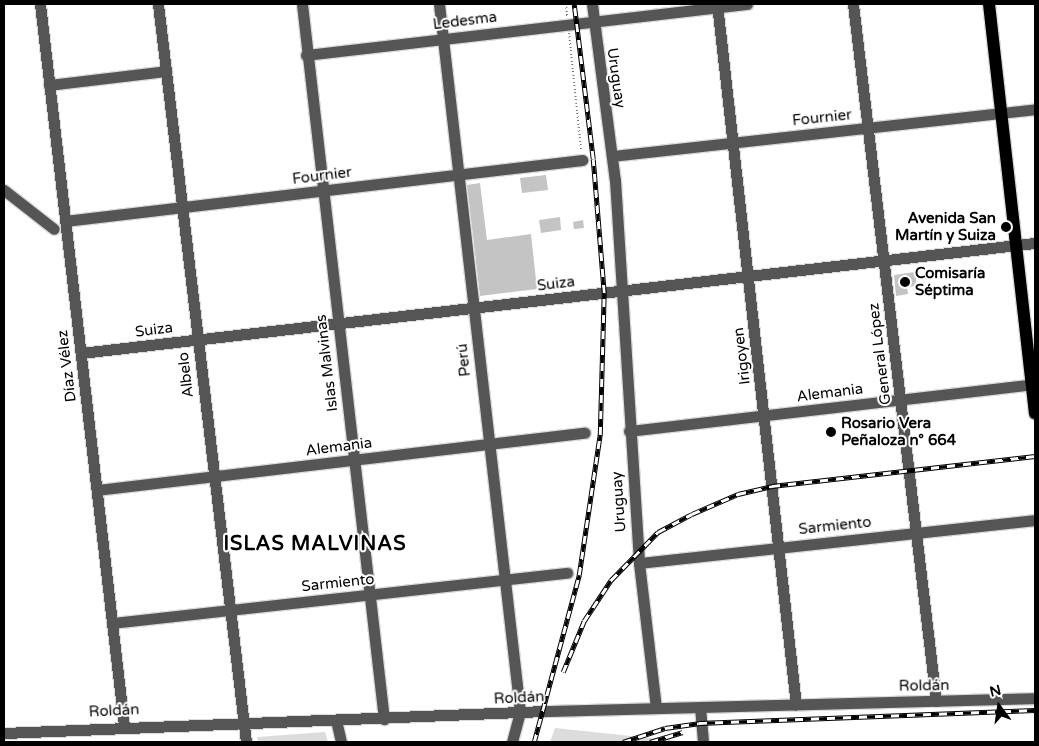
<!DOCTYPE html>
<meta charset="utf-8">
<style>
body{margin:0}
#map{position:relative;width:1039px;height:746px;overflow:hidden;background:#fff;font-family:"Varela Round",sans-serif}
div>[style]{position:absolute}
.green>*{inset:0;background:#dcdcdc}
.building>*{inset:0;background:#c4c4c4}
.path>*{height:2px;margin-top:-1px;transform-origin:0;background:repeating-linear-gradient(90deg,#777 0 1px,transparent 0 3.5px)}
.roads{filter:drop-shadow(1px 0 #dbdbdb) drop-shadow(-1px 0 #dbdbdb) drop-shadow(0 1px #dbdbdb) drop-shadow(0 -1px #dbdbdb)}
.minor>*{height:11px;margin:-5.5px;padding:0 5.5px;transform-origin:5.5px;border-radius:5.5px;background:#555}
.major>*{height:12px;margin:-6px;padding:0 6px;transform-origin:6px;border-radius:6px;background:#000}
.rail>*{height:4.5px;margin-top:-2.25px;transform-origin:0;background:repeating-linear-gradient(90deg,#fff 0 8px,#000 0 16px);box-sizing:border-box;border-block:1px solid #000}
.dots>*{width:14px;height:14px;translate:-50% -50%;box-sizing:border-box;border:2px solid #fff;border-radius:50%}
span{translate:-50% -50%;white-space:nowrap;text-align:center;line-height:1.15;-webkit-text-stroke:4px #fff;paint-order:stroke}
.street-label{font-size:15px;color:#000}
.poi-label{font-size:15px;color:#000;font-weight:700}
.right{translate:-100% -50%;text-align:right}
.left{translate:0 -50%;text-align:left}
.district-label{font-size:20px;color:#000;font-weight:700;letter-spacing:1px}
.frame{position:absolute;inset:0;border:5px solid #000;pointer-events:none}
.north{position:absolute;left:974px;top:681px;width:50px;height:50px;-webkit-text-stroke:4px #fff;paint-order:stroke;rotate:346deg;font-size:14px;font-weight:700;line-height:20px;text-align:center;color:#000}
.north::after{content:'';display:block;margin:auto;width:18px;height:22px;background:#000;clip-path:polygon(50% 0,100% 100%,50% 72%,0 100%)}
</style>
<div id="map">
<div class="green">
<i style="clip-path:polygon(555px 728px,688px 742px,550px 742px)"></i>
<i style="clip-path:polygon(325px 732px,328px 742px,258px 742px,257px 737px)"></i>
</div>
<div class="building">
<i style="clip-path:polygon(546px 175px,548px 190px,522px 193px,520px 178px)"></i>
<i style="clip-path:polygon(480px 183px,487px 240px,531px 234px,537px 289px,480px 296px,467px 185px)"></i>
<i style="clip-path:polygon(560px 217px,561px 230px,541px 233px,539px 220px)"></i>
<i style="clip-path:polygon(583px 220px,584px 228px,574px 229px,573px 222px)"></i>
<i style="clip-path:polygon(915px 272px,917px 286px,907px 287px,908px 294px,896px 296px,894px 275px)"></i>
</div>
<div class="path">
<i style="left:566px;top:4px;width:12px;rotate:85deg"></i>
<i style="left:569px;top:33px;width:118px;rotate:84.1deg"></i>
</div>
<div class="roads">
<div class="minor">
<i style="left:40px;top:4px;width:727px;rotate:83.36deg"></i>
<i style="left:158px;top:4px;width:743px;rotate:83.2deg"></i>
<i style="left:302px;top:4px;width:720px;rotate:83.46deg"></i>
<i style="left:439px;top:4px;width:713px;rotate:83.47deg"></i>
<i style="left:520px;top:712px;width:31px;rotate:105deg"></i>
<i style="left:592px;top:4px;width:177px;rotate:82.6deg"></i>
<i style="left:615px;top:180px;width:384px;rotate:86.4deg"></i>
<i style="left:639px;top:563px;width:146px;rotate:83.3deg"></i>
<i style="left:717px;top:4px;width:705px;rotate:83.57deg"></i>
<i style="left:853px;top:4px;width:702px;rotate:83.21deg"></i>
<i style="left:306px;top:55px;width:444px;rotate:-6.6deg"></i>
<i style="left:49px;top:85px;width:118px;rotate:-6.8deg"></i>
<i style="left:612px;top:156px;width:426px;rotate:-6.3deg"></i>
<i style="left:4px;top:190px;width:63px;rotate:38deg"></i>
<i style="left:65px;top:221px;width:521px;rotate:-6.73deg"></i>
<i style="left:81px;top:353px;width:960px;rotate:-6.58deg"></i>
<i style="left:629px;top:431px;width:409px;rotate:-6.6deg"></i>
<i style="left:97px;top:490px;width:491px;rotate:-6.7deg"></i>
<i style="left:639px;top:563px;width:398px;rotate:-6.2deg"></i>
<i style="left:112px;top:623px;width:458px;rotate:-6.3deg"></i>
<i style="left:700px;top:707px;width:35px;rotate:85deg"></i>
<i style="left:336px;top:720px;width:23px;rotate:77deg"></i>
<i style="left:4px;top:733px;width:541px;rotate:-2.33deg"></i>
<i style="left:545px;top:711px;width:490px;rotate:-1.5deg"></i>
</div>
<div class="major">
<i style="left:989px;top:4px;width:412px;rotate:83.6deg"></i>
</div>
</div>
<div class="rail">
<i style="left:563px;top:672px;width:55px;rotate:-67.6deg"></i>
<i style="left:584px;top:621px;width:49px;rotate:-56.6deg"></i>
<i style="left:611px;top:580px;width:67px;rotate:-45.6deg"></i>
<i style="left:658px;top:532px;width:38px;rotate:-28deg"></i>
<i style="left:692px;top:514px;width:50px;rotate:-23.5deg"></i>
<i style="left:738px;top:494px;width:35px;rotate:-13deg"></i>
<i style="left:772px;top:486px;width:265px;rotate:-6.5deg"></i>
<i style="left:534px;top:742px;width:173px;rotate:-74.9deg"></i>
<i style="left:579px;top:575px;width:142px;rotate:-81.5deg"></i>
<i style="left:600px;top:435px;width:142px;rotate:-88.4deg"></i>
<i style="left:604px;top:293px;width:134px;rotate:-94.7deg"></i>
<i style="left:593px;top:159px;width:156px;rotate:-97deg"></i>
<i style="left:623px;top:742px;width:44px;rotate:-18.4deg"></i>
<i style="left:665px;top:728px;width:34px;rotate:-8deg"></i>
<i style="left:699px;top:723px;width:336px;rotate:-2.2deg"></i>
<i style="left:650px;top:742px;width:34px;rotate:-17deg"></i>
</div>
<div class="dots">
<i style="left:1006px;top:227px;background:#000"></i>
<i style="left:905px;top:282px;background:#000"></i>
<i style="left:831px;top:432px;background:#000"></i>
</div>
<div class="street-label">
<span style="left:465px;top:21px;rotate:-7deg">Ledesma</span>
<span style="left:616px;top:78px;rotate:82deg">Uruguay</span>
<span style="left:822px;top:118px;rotate:-6deg">Fournier</span>
<span style="left:322px;top:176px;rotate:-7deg">Fournier</span>
<span style="left:556px;top:284px;rotate:-7deg">Suiza</span>
<span style="left:154px;top:330px;rotate:-7deg">Suiza</span>
<span style="left:880px;top:354px;rotate:-97deg">General López</span>
<span style="left:742px;top:356px;rotate:-97deg">Irigoyen</span>
<span style="left:464px;top:360px;rotate:-96deg">Perú</span>
<span style="left:327px;top:363px;rotate:-97deg">Islas Malvinas</span>
<span style="left:67px;top:366px;rotate:-97deg">Díaz Vélez</span>
<span style="left:186px;top:375px;rotate:-97deg">Albelo</span>
<span style="left:830px;top:393px;rotate:-7deg">Alemania</span>
<span style="left:339px;top:447px;rotate:-7deg">Alemania</span>
<span style="left:619px;top:502px;rotate:-94deg">Uruguay</span>
<span style="left:835px;top:526px;rotate:-6deg">Sarmiento</span>
<span style="left:338px;top:583px;rotate:-6deg">Sarmiento</span>
<span style="left:924px;top:686px;rotate:-1deg">Roldán</span>
<span style="left:519px;top:698px;rotate:-3deg">Roldán</span>
<span style="left:114px;top:711px;rotate:-3deg">Roldán</span>
</div>
<div class="poi-label">
<span class="right" style="left:996px;top:227px">Avenida San<br>Martín y Suiza</span>
<span class="left" style="left:915px;top:282px">Comisaría<br>Séptima</span>
<span class="left" style="left:841px;top:432px">Rosario Vera<br>Peñaloza n° 664</span>
</div>
<div class="district-label">
<span style="left:315px;top:544px">ISLAS MALVINAS</span>
</div>
<div class="frame"></div>
<div class="north">N</div>
</div>
